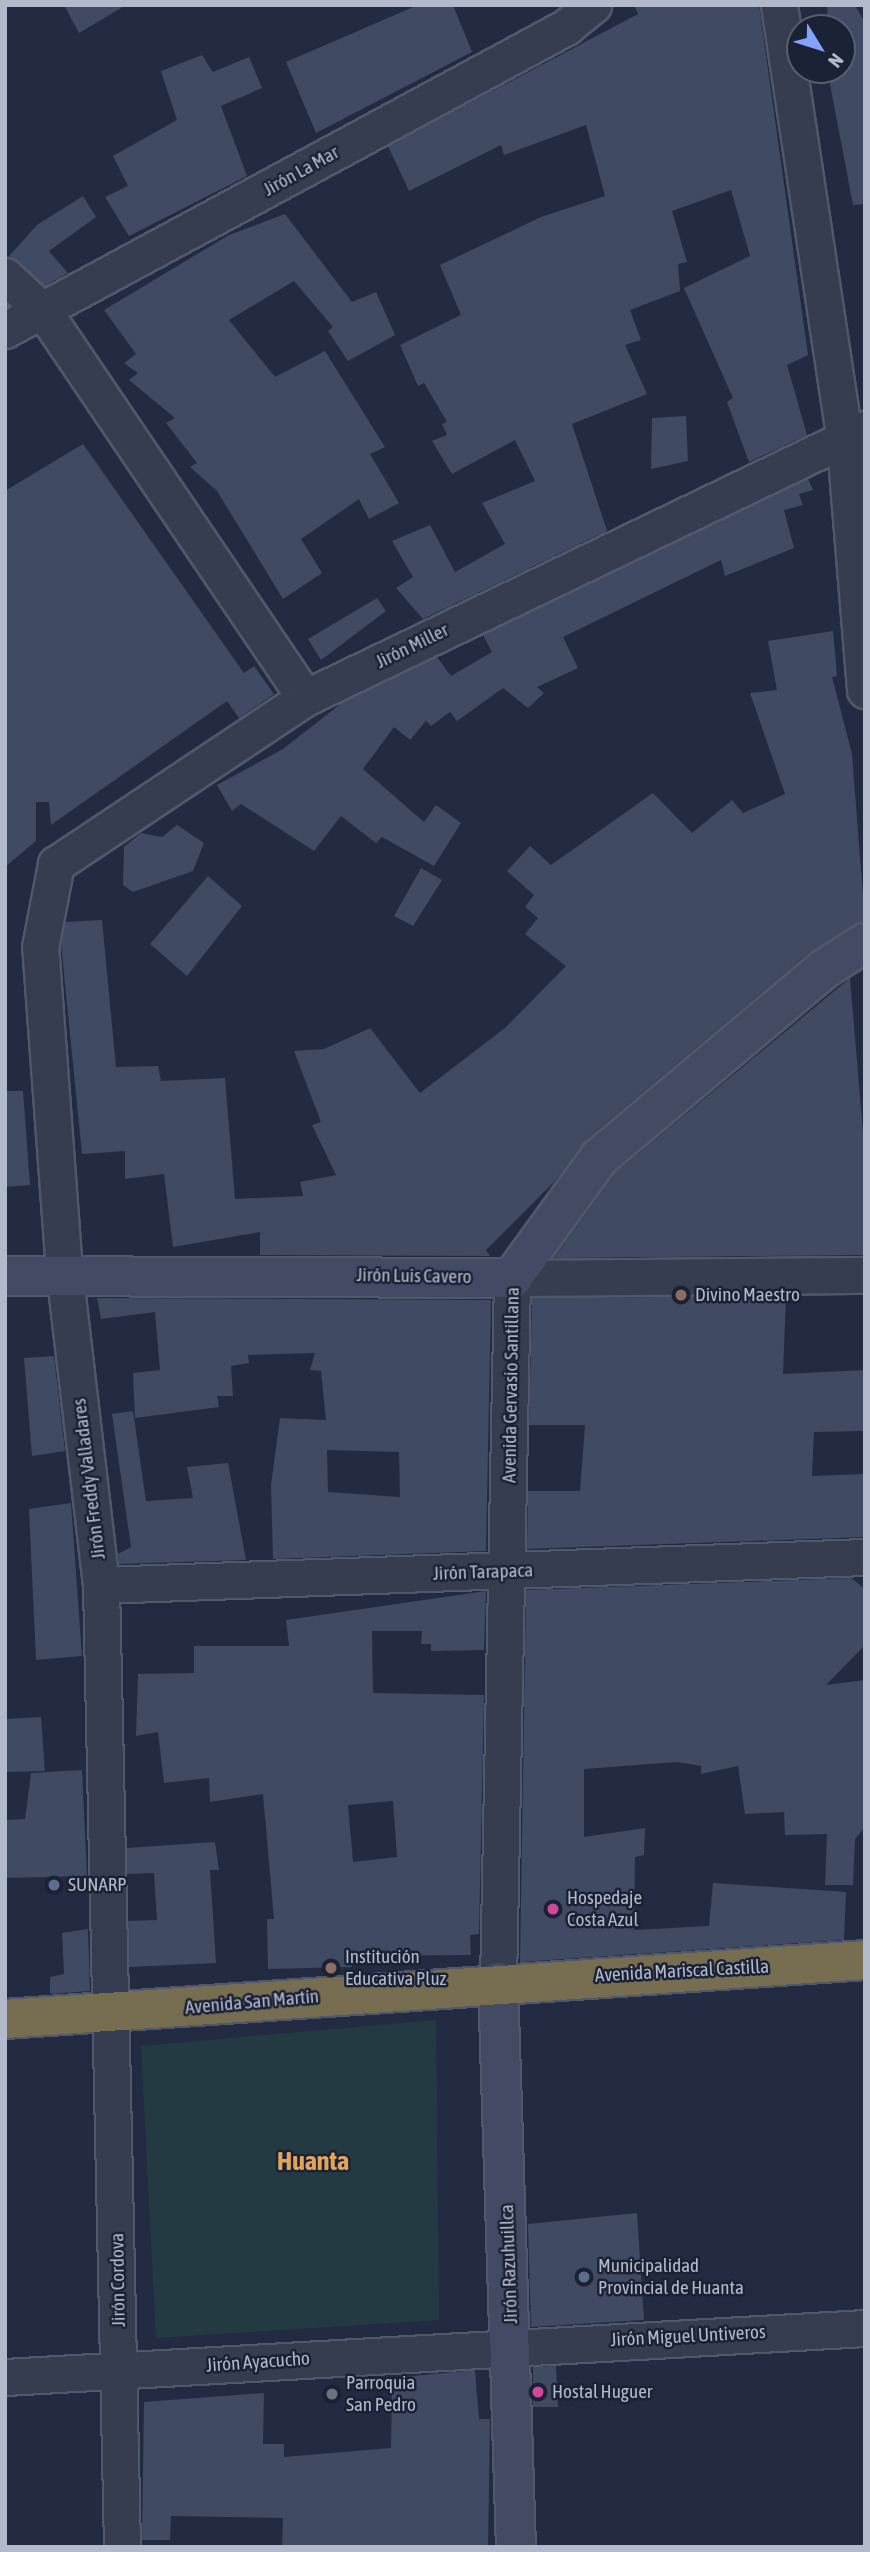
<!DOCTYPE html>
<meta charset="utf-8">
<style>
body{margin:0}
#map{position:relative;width:870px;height:2552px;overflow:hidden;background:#222b41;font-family:"Asap Condensed",sans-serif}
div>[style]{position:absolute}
.green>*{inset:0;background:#243a42}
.building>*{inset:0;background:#404a63}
.roads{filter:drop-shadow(2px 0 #51586b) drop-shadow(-2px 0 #51586b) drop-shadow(0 2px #51586b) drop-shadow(0 -2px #51586b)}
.street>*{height:35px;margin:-17.5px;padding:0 17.5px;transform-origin:17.5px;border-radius:17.5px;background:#363d50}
.secondary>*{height:38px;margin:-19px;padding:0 19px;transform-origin:19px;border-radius:19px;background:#434b64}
.highway>*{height:38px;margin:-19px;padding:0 19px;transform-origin:19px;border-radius:19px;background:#776e52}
.dots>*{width:19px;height:19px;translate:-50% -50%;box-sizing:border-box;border:4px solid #1b2235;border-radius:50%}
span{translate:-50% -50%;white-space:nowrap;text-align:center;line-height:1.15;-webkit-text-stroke:5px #1b2235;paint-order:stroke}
.street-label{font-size:19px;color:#b2b9cb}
.poi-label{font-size:19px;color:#b2b9cb}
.left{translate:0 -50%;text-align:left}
.district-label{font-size:26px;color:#e0a558;font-weight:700}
.frame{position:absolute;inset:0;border:7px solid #b2b9cb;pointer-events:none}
.north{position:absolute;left:786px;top:14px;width:70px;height:70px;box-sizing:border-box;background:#1b2235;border:2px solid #575e71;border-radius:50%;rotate:128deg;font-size:19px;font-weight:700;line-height:28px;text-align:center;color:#b2b9cb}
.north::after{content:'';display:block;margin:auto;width:24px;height:32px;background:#83a3ff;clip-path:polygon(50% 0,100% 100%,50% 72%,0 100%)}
</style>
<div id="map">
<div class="green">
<i style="clip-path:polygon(436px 2020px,439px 2320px,156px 2338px,141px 2046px)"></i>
</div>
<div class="building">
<i style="clip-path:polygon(64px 5px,126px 5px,79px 33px)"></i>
<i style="clip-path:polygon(418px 5px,453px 5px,472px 52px,316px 133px,286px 62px)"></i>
<i style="clip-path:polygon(634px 5px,759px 5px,808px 355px,787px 365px,807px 435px,749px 462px,727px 402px,733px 398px,684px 288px,750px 256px,731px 190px,672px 211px,687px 262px,678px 264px,680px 291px,630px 310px,641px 340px,625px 345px,647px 394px,572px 424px,607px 531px,423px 619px,396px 588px,413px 577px,392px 541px,430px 525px,455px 572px,505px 544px,482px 503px,535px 481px,515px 440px,452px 474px,432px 441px,447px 435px,442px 424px,447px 422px,424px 383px,418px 386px,400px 345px,461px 315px,440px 265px,541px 217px,605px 196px,586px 125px,504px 155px,501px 145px,409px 191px,388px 146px,638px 14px)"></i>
<i style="clip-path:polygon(827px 5px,855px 5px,865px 23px,865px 204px,853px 205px,830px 84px,832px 70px,842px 70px,842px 28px,828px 28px)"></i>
<i style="clip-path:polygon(202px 55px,213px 72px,249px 57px,262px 88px,221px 106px,247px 176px,129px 236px,105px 197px,128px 186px,113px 156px,177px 120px,161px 71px)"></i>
<i style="clip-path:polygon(83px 196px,96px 217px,49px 251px,68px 273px,45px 286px,9px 256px,37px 225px)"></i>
<i style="clip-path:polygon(285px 214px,352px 302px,376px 292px,395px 335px,348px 361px,328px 331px,333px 327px,294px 281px,229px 320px,275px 377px,325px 351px,385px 447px,370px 454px,399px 503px,369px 519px,359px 499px,301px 539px,322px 573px,283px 599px,217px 491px,190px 467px,197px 463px,166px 423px,175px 418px,129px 380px,138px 373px,124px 363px,136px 354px,104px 310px,229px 235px)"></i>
<i style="clip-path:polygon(686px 416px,688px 461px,651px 469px,652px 418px)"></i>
<i style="clip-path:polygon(83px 444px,244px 673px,254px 666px,274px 694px,239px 718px,227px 701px,51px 825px,49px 802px,36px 802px,36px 841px,5px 867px,5px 491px)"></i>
<i style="clip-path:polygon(808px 479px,813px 490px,799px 494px,803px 505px,784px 510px,794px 548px,725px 576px,721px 560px,563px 637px,578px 668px,537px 687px,544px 693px,528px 708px,503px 688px,457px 721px,450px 712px,431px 726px,426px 721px,410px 740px,394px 727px,363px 769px,424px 822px,436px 805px,461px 823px,434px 866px,382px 837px,376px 843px,341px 816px,314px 851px,241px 804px,232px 811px,217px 785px,283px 749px,343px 702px,437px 657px,451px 676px,492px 652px,483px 635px)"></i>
<i style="clip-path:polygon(377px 598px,386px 611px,321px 660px,308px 639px)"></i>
<i style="clip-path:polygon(833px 631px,837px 676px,832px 677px,852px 754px,865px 921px,810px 952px,586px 1140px,555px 1181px,486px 1250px,490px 1256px,260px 1255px,260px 1232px,173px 1247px,164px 1174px,125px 1179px,125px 1151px,82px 1154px,61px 944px,65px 922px,102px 920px,116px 1067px,158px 1066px,161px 1081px,225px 1078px,235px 1199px,303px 1196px,300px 1182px,336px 1175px,312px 1125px,321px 1122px,294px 1051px,324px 1049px,370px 1028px,420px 1093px,505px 1028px,566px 966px,525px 934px,538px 918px,525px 907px,534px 895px,507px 871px,530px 846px,551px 865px,653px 793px,692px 833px,732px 800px,743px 813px,785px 794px,750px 693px,777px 690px,768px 641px)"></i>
<i style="clip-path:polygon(177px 825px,204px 843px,193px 871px,133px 892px,123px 885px,124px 847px,141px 833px,162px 837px)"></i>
<i style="clip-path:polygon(421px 868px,442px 880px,413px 926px,394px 916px)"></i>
<i style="clip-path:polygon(208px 876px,242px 906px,187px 976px,150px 944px)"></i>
<i style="clip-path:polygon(850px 978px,865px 1156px,865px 1255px,554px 1258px,616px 1172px)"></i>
<i style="clip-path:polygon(5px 1091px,23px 1091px,30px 1185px,5px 1187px)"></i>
<i style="clip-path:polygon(786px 1296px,783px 1374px,865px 1370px,865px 1431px,814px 1432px,812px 1476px,865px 1474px,865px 1537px,527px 1549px,528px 1491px,580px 1491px,585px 1425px,529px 1425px,532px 1298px)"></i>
<i style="clip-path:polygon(evenodd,97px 1298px,491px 1300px,486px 1551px,273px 1559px,271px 1485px,280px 1418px,326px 1420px,321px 1371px,310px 1370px,315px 1353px,248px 1355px,249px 1363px,231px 1366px,233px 1396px,217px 1396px,219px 1407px,135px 1418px,133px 1373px,160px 1370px,155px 1312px,101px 1319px,97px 1298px,327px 1450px,399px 1452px,400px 1497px,328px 1492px,327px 1450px)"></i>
<i style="clip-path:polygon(54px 1356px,65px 1451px,32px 1456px,24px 1358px)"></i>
<i style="clip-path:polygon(133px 1411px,146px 1501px,193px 1498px,187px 1467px,228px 1463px,246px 1560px,119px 1564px,118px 1554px,131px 1547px,112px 1414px)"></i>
<i style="clip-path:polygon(71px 1503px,82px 1656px,36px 1660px,29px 1509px)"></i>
<i style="clip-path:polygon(851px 1578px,865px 1589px,865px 1645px,826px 1685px,865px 1680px,865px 1827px,855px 1839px,853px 1885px,825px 1885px,827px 1834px,785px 1835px,784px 1812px,745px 1814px,738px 1766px,701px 1774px,701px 1766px,677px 1762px,584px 1769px,584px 1837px,645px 1828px,644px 1855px,635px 1857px,634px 1930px,709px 1926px,713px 1883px,846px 1892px,844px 1940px,520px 1962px,526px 1590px)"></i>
<i style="clip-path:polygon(evenodd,486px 1591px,484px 1650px,431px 1651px,431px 1644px,421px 1644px,422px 1631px,372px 1631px,373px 1693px,484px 1695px,479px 1934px,470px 1935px,471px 1955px,352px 1956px,352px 1967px,268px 1969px,267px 1919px,274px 1919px,263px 1794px,210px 1802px,209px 1778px,164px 1783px,158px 1732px,136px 1736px,138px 1674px,194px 1673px,194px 1646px,289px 1646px,286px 1620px,486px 1591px,393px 1801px,397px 1857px,353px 1862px,348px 1805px,393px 1801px)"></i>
<i style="clip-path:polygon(41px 1717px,45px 1771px,5px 1772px,5px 1719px)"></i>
<i style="clip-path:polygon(82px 1770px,87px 1876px,5px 1878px,5px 1820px,25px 1819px,31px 1773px)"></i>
<i style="clip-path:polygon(215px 1842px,219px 1870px,210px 1870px,216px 1963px,129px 1967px,128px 1921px,157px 1920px,154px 1873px,127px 1874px,127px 1848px)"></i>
<i style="clip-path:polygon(88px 1929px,90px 1991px,50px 1994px,50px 1977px,64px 1974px,62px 1933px)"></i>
<i style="clip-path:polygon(637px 2213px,644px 2320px,531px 2327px,528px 2224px)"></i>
<i style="clip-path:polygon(556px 2366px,558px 2407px,533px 2407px,533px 2367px)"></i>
<i style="clip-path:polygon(475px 2370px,479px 2419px,490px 2419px,488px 2547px,282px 2547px,283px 2518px,171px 2516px,170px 2540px,142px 2540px,144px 2402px,264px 2393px,263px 2444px,284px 2444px,284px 2457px,391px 2448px,392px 2378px)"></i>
</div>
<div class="roads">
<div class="street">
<i style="left:779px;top:5px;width:434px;rotate:81.4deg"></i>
<i style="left:844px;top:434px;width:257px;rotate:85.3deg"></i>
<i style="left:5px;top:276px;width:53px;rotate:42.7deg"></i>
<i style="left:44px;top:312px;width:466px;rotate:55.9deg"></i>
<i style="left:5px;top:330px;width:638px;rotate:-28.37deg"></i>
<i style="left:566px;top:27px;width:35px;rotate:-39deg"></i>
<i style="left:101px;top:1585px;width:765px;rotate:-2.1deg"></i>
<i style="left:498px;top:1982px;width:704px;rotate:-88.86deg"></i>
<i style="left:512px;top:1278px;width:353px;rotate:-0.5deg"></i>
<i style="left:5px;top:2377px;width:861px;rotate:-3.26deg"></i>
<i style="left:122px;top:2547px;width:962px;rotate:-91.25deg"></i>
<i style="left:101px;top:1585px;width:316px;rotate:-96.7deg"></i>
<i style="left:64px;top:1271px;width:325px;rotate:-94.2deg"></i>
<i style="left:40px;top:947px;width:85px;rotate:-79.1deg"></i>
<i style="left:56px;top:864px;width:299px;rotate:-33.7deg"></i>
<i style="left:305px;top:698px;width:621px;rotate:-25.66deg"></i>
</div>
<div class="secondary">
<i style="left:5px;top:1276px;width:507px;rotate:0.23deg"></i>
<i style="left:512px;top:1278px;width:150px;rotate:-54deg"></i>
<i style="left:600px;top:1157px;width:292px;rotate:-40deg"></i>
<i style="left:824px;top:969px;width:49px;rotate:-32.4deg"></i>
<i style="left:498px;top:1982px;width:565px;rotate:88.18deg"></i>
</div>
<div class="highway">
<i style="left:5px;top:2019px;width:862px;rotate:-3.92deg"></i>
</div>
</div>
<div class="dots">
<i style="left:681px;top:1295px;background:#8d6e63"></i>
<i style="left:54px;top:1885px;background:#5c6f8a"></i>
<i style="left:553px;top:1909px;background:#d1479c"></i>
<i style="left:331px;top:1968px;background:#8d6e63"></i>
<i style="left:584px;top:2277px;background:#5c6f8a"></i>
<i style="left:538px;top:2392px;background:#d1479c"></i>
<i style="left:332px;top:2394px;background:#6b7280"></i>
</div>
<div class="street-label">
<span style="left:301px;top:171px;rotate:-29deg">Jirón La Mar</span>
<span style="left:412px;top:646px;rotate:-26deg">Jirón Miller</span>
<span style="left:414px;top:1276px;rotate:1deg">Jirón Luis Cavero</span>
<span style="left:511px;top:1385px;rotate:-89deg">Avenida Gervasio Santillana</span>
<span style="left:89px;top:1479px;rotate:-97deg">Jirón Freddy Valladares</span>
<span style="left:483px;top:1572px;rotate:-2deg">Jirón Tarapaca</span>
<span style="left:682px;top:1971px;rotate:-3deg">Avenida Mariscal Castilla</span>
<span style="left:252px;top:2002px;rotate:-5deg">Avenida San Martín</span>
<span style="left:509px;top:2264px;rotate:-92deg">Jirón Razuhuillca</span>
<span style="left:118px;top:2280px;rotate:-91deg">Jirón Cordova</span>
<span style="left:688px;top:2336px;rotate:-3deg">Jirón Miguel Untiveros</span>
<span style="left:258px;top:2362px;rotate:-4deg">Jirón Ayacucho</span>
</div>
<div class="poi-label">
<span class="left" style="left:695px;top:1295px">Divino Maestro</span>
<span class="left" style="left:68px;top:1885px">SUNARP</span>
<span class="left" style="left:567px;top:1909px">Hospedaje<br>Costa Azul</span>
<span class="left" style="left:345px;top:1968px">Institución<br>Educativa Pluz</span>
<span class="left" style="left:598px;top:2277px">Municipalidad<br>Provincial de Huanta</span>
<span class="left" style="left:346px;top:2394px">Parroquia<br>San Pedro</span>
<span class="left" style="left:552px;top:2392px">Hostal Huguer</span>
</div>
<div class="district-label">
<span style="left:313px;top:2162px">Huanta</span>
</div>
<div class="frame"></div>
<div class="north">N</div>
</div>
